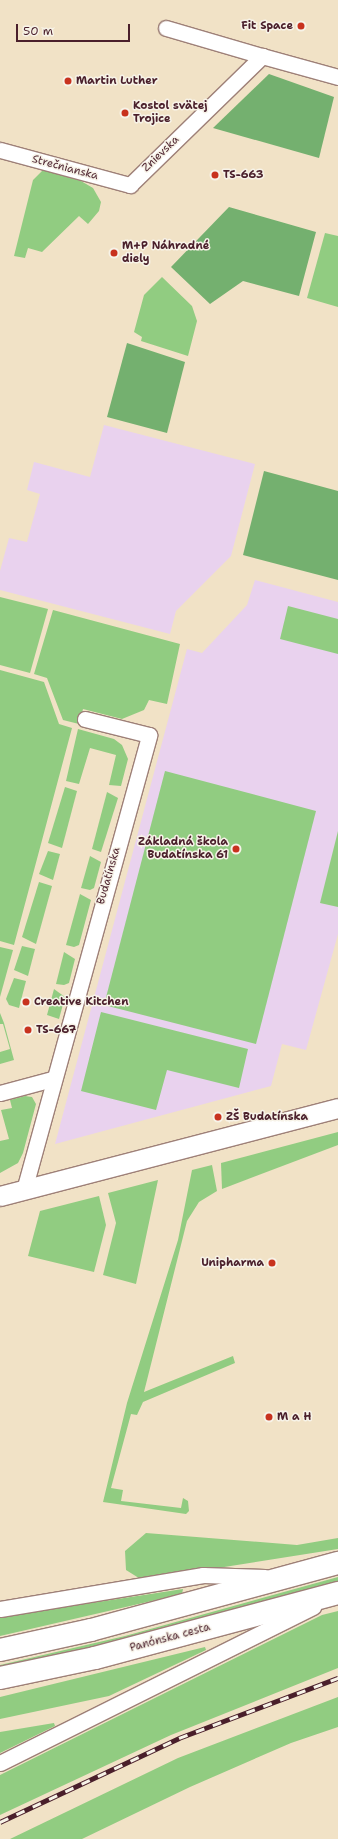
<!DOCTYPE html>
<meta charset="utf-8">
<style>
body{margin:0}
#map{position:relative;width:338px;height:1839px;overflow:hidden;background:#f1e2c6;font-family:"Shantell Sans",sans-serif}
div>[style]{position:absolute}
.built>*{inset:0;background:#e9d2ee}
.green>*{inset:0;background:#91cc81}
.forest>*{inset:0;background:#74b06f}
.roads{filter:drop-shadow(1px 0 #9e8078) drop-shadow(-1px 0 #9e8078) drop-shadow(0 1px #9e8078) drop-shadow(0 -1px #9e8078)}
.minor>*{height:15px;margin:-7.5px;padding:0 7.5px;transform-origin:7.5px;border-radius:7.5px;background:#fff}
.tertiary>*{height:19px;margin:-9.5px;padding:0 9.5px;transform-origin:9.5px;border-radius:9.5px;background:#fff}
.secondary>*{height:22px;margin:-11px;padding:0 11px;transform-origin:11px;border-radius:11px;background:#fff}
.rail>*{height:4.5px;margin-top:-2.25px;transform-origin:0;background:repeating-linear-gradient(90deg,#f7f3e8 0 9px,#4a1f2b 0 18px);box-sizing:border-box;border-block:1px solid #4a1f2b}
.dots>*{width:11px;height:11px;translate:-50% -50%;box-sizing:border-box;border:2px solid #f7f3e8;border-radius:50%}
span{translate:-50% -50%;white-space:nowrap;text-align:center;line-height:1.15;-webkit-text-stroke:3px #f7f3e8;paint-order:stroke}
.poi-label{font-size:11px;color:#4a1f2b;font-weight:700}
.right{translate:-100% -50%;text-align:right}
.left{translate:0 -50%;text-align:left}
.street-label{font-size:11px;color:#4a1f2b}
.scale{position:absolute;left:16px;top:24px;width:114px;height:18px;box-sizing:border-box;border:2px solid #4a1f2b;border-top:0;padding-left:5px;font-size:12px;line-height:14px;white-space:nowrap;color:#4a1f2b;-webkit-text-stroke:3px #f7f3e8;paint-order:stroke}
</style>
<div id="map">
<div class="built">
<i style="clip-path:polygon(104px 425px,255px 464px,231px 556px,176px 611px,170px 634px,0 590px,0 571px,9px 538px,27px 542px,40px 494px,27px 490px,34px 462px,90px 477px)"></i>
<i style="clip-path:polygon(255px 580px,338px 602px,338px 934px,306px 1050px,282px 1044px,271px 1086px,55px 1144px,187px 649px,202px 653px,247px 605px)"></i>
</div>
<div class="green">
<i style="clip-path:polygon(43px 170px,81px 181px,93px 188px,101px 202px,99px 211px,88px 224px,79px 216px,42px 252px,28px 248px,25px 258px,14px 256px,33px 180px)"></i>
<i style="clip-path:polygon(325px 233px,338px 236px,338px 307px,307px 298px)"></i>
<i style="clip-path:polygon(162px 277px,192px 306px,197px 321px,188px 356px,141px 341px,142px 337px,134px 332px,144px 295px)"></i>
<i style="clip-path:polygon(0 597px,48px 609px,30px 673px,0 665px)"></i>
<i style="clip-path:polygon(288px 606px,338px 619px,338px 654px,280px 639px)"></i>
<i style="clip-path:polygon(53px 610px,180px 644px,167px 704px,149px 700px,144px 710px,122px 719px,83px 709px,79px 724px,63px 720px,47px 678px,34px 674px)"></i>
<i style="clip-path:polygon(0 670px,44px 682px,59px 724px,72px 728px,14px 945px,0 941px)"></i>
<i style="clip-path:polygon(78px 729px,114px 739px,122px 745px,128px 759px,121px 786px,109px 785px,116px 755px,90px 748px,79px 784px,66px 781px)"></i>
<i style="clip-path:polygon(165px 771px,316px 811px,256px 1044px,104px 1005px)"></i>
<i style="clip-path:polygon(65px 787px,77px 791px,62px 848px,48px 843px)"></i>
<i style="clip-path:polygon(107px 792px,118px 798px,101px 852px,92px 849px)"></i>
<i style="clip-path:polygon(338px 831px,338px 907px,320px 903px)"></i>
<i style="clip-path:polygon(48px 851px,60px 854px,53px 880px,39px 874px)"></i>
<i style="clip-path:polygon(90px 856px,101px 862px,94px 888px,90px 890px,81px 888px)"></i>
<i style="clip-path:polygon(39px 882px,52px 886px,36px 944px,22px 937px)"></i>
<i style="clip-path:polygon(80px 894px,91px 900px,79px 945px,74px 947px,66px 945px)"></i>
<i style="clip-path:polygon(22px 946px,35px 949px,28px 976px,14px 970px)"></i>
<i style="clip-path:polygon(0 947px,13px 950px,0 997px)"></i>
<i style="clip-path:polygon(64px 952px,75px 959px,69px 983px,64px 985px,56px 984px)"></i>
<i style="clip-path:polygon(14px 978px,26px 981px,19px 1008px,9px 1005px,6px 999px)"></i>
<i style="clip-path:polygon(54px 989px,65px 997px,59px 1019px,47px 1015px)"></i>
<i style="clip-path:polygon(101px 1012px,248px 1049px,239px 1088px,167px 1070px,156px 1110px,81px 1091px)"></i>
<i style="clip-path:polygon(0 1013px,4px 1023px,14px 1060px,0 1064px,0 1052px,10px 1049px,3px 1024px,0 1024px)"></i>
<i style="clip-path:polygon(25px 1096px,32px 1097px,36px 1104px,23px 1153px,18px 1163px,0 1173px,0 1141px,9px 1139px,1px 1110px,12px 1108px,10px 1100px)"></i>
<i style="clip-path:polygon(338px 1132px,338px 1145px,222px 1189px,221px 1163px)"></i>
<i style="clip-path:polygon(212px 1165px,217px 1191px,199px 1202px,187px 1221px,144px 1392px,233px 1356px,235px 1363px,143px 1402px,137px 1415px,131px 1414px,111px 1488px,123px 1490px,121px 1501px,181px 1508px,183px 1498px,188px 1501px,189px 1511px,186px 1514px,103px 1502px,127px 1403px,178px 1240px,192px 1170px)"></i>
<i style="clip-path:polygon(158px 1180px,136px 1284px,103px 1275px,116px 1223px,108px 1193px)"></i>
<i style="clip-path:polygon(99px 1196px,106px 1225px,94px 1272px,28px 1256px,40px 1211px)"></i>
<i style="clip-path:polygon(146px 1533px,297px 1545px,338px 1538px,338px 1549px,142px 1580px,126px 1570px,125px 1551px)"></i>
<i style="clip-path:polygon(338px 1577px,338px 1585px,0 1672px,0 1665px,125px 1636px)"></i>
<i style="clip-path:polygon(183px 1589px,182px 1594px,0 1636px,0 1617px)"></i>
<i style="clip-path:polygon(338px 1611px,338px 1668px,171px 1735px,0 1815px,0 1775px,322px 1615px)"></i>
<i style="clip-path:polygon(205px 1647px,206px 1650px,109px 1696px,0 1719px,0 1697px)"></i>
<i style="clip-path:polygon(338px 1697px,338px 1727px,291px 1743px,190px 1787px,82px 1839px,10px 1839px,178px 1758px)"></i>
<i style="clip-path:polygon(54px 1723px,55px 1726px,0 1753px,0 1732px)"></i>
</div>
<div class="forest">
<i style="clip-path:polygon(269px 74px,334px 97px,319px 158px,213px 128px)"></i>
<i style="clip-path:polygon(229px 207px,316px 232px,299px 296px,243px 281px,210px 304px,171px 267px)"></i>
<i style="clip-path:polygon(127px 343px,185px 362px,167px 433px,107px 417px)"></i>
<i style="clip-path:polygon(264px 471px,338px 491px,338px 580px,243px 555px)"></i>
</div>
<div class="roads">
<div class="minor">
<i style="left:166px;top:28px;width:100px;rotate:16.3deg"></i>
<i style="left:0;top:150px;width:135px;rotate:15.1deg"></i>
<i style="left:130px;top:185px;width:185px;rotate:-44.3deg"></i>
<i style="left:262px;top:56px;width:79px;rotate:15.4deg"></i>
<i style="left:0;top:1093px;width:54px;rotate:-15.1deg"></i>
<i style="left:24px;top:1190px;width:472px;rotate:-74.6deg"></i>
<i style="left:149px;top:735px;width:66px;rotate:-166deg"></i>
<i style="left:0;top:1609px;width:206px;rotate:-9.5deg"></i>
<i style="left:203px;top:1575px;width:62px;rotate:1.8deg"></i>
<i style="left:0;top:1763px;width:350px;rotate:-26.5deg"></i>
</div>
<div class="tertiary">
<i style="left:0;top:1196px;width:349px;rotate:-14.6deg"></i>
</div>
<div class="secondary">
<i style="left:0;top:1650px;width:93px;rotate:-12.4deg"></i>
<i style="left:91px;top:1630px;width:256px;rotate:-15.2deg"></i>
<i style="left:0;top:1678px;width:97px;rotate:-11.9deg"></i>
<i style="left:95px;top:1658px;width:252px;rotate:-15deg"></i>
</div>
</div>
<div class="rail">
<i style="left:0;top:1822px;width:198px;rotate:-25.1deg"></i>
<i style="left:179px;top:1738px;width:170px;rotate:-20.7deg"></i>
</div>
<div class="dots">
<i style="left:301px;top:26px;background:#c8321e"></i>
<i style="left:68px;top:81px;background:#c8321e"></i>
<i style="left:125px;top:113px;background:#c8321e"></i>
<i style="left:215px;top:175px;background:#c8321e"></i>
<i style="left:114px;top:253px;background:#c8321e"></i>
<i style="left:236px;top:849px;background:#c8321e"></i>
<i style="left:26px;top:1002px;background:#c8321e"></i>
<i style="left:28px;top:1030px;background:#c8321e"></i>
<i style="left:218px;top:1117px;background:#c8321e"></i>
<i style="left:272px;top:1263px;background:#c8321e"></i>
<i style="left:269px;top:1417px;background:#c8321e"></i>
</div>
<div class="poi-label">
<span class="right" style="left:293px;top:26px">Fit Space</span>
<span class="left" style="left:76px;top:81px">Martin Luther</span>
<span class="left" style="left:133px;top:113px">Kostol svätej<br>Trojice</span>
<span class="left" style="left:223px;top:175px">TS-663</span>
<span class="left" style="left:122px;top:253px">M+P Náhradné<br>diely</span>
<span class="right" style="left:228px;top:849px">Základná škola<br>Budatínska 61</span>
<span class="left" style="left:34px;top:1002px">Creative Kitchen</span>
<span class="left" style="left:36px;top:1030px">TS-667</span>
<span class="left" style="left:226px;top:1117px">ZŠ Budatínska</span>
<span class="right" style="left:264px;top:1263px">Unipharma</span>
<span class="left" style="left:277px;top:1417px">M a H</span>
</div>
<div class="street-label">
<span style="left:161px;top:154px;rotate:-44deg">Znievska</span>
<span style="left:65px;top:168px;rotate:15deg">Strečnianska</span>
<span style="left:109px;top:876px;rotate:-74deg">Budatínska</span>
<span style="left:170px;top:1638px;rotate:-15deg">Panónska cesta</span>
</div>
<div class="scale">50 m</div>
</div>
